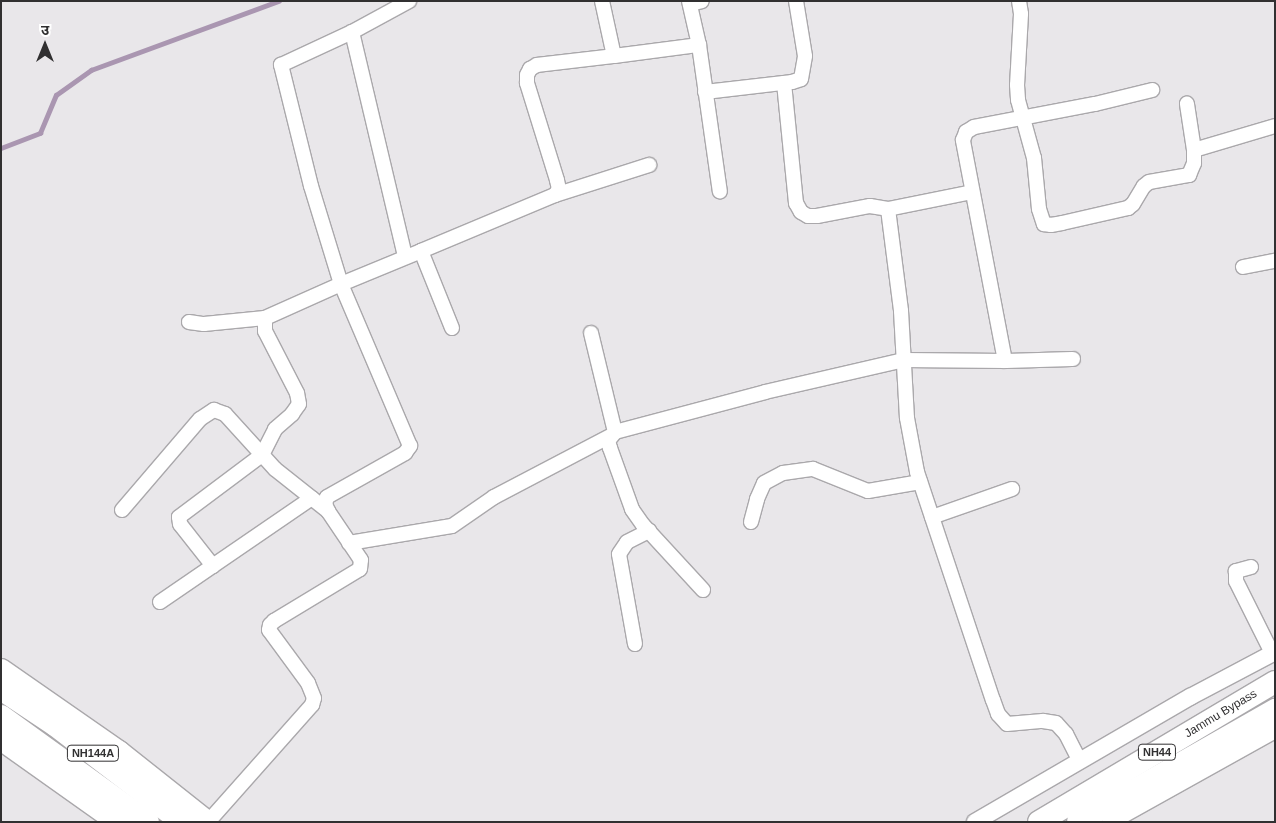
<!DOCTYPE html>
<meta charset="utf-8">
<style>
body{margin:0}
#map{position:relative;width:1276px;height:823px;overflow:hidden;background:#e9e7ea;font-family:Arial,"Noto Sans Devanagari",sans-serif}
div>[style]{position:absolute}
.stream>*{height:4.5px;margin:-2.25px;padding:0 2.25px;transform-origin:2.25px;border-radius:2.25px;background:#aa96b1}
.roads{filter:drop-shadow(1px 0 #aaa8ab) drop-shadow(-1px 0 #aaa8ab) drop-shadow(0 1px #aaa8ab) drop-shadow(0 -1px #aaa8ab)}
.minor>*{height:14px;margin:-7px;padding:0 7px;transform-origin:7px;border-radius:7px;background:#fff}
.tertiary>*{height:16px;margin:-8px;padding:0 8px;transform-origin:8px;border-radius:8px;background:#fff}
.trunk>*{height:22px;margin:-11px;padding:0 11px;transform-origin:11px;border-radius:11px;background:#fff}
span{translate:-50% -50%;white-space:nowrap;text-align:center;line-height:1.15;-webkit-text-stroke:4.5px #fff;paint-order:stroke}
.shield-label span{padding:1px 4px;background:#fff;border:1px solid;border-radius:4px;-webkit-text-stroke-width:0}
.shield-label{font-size:11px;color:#313031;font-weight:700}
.street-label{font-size:12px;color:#313031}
.frame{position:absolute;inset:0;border:2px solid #313031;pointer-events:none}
.north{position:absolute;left:20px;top:20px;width:50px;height:50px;-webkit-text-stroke:4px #fff;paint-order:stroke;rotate:0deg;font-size:14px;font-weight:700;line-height:20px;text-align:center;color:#313031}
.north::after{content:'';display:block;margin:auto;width:18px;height:22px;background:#313031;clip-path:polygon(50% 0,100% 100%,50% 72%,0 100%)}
</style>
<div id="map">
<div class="stream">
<i style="left:1px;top:148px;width:42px;rotate:-21deg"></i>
<i style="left:40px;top:133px;width:41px;rotate:-67.2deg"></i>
<i style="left:56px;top:95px;width:43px;rotate:-35.5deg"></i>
<i style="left:91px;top:70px;width:200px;rotate:-20.2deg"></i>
</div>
<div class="roads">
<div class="minor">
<i style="left:602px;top:1px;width:56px;rotate:77.7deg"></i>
<i style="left:614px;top:56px;width:86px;rotate:-7.4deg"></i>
<i style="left:699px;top:45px;width:45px;rotate:-102.8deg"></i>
<i style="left:1019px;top:1px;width:13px;rotate:81deg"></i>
<i style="left:1021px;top:14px;width:71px;rotate:93.2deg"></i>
<i style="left:1017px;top:85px;width:15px;rotate:86deg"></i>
<i style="left:1018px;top:100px;width:60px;rotate:74.6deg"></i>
<i style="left:1034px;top:158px;width:51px;rotate:84.4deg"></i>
<i style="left:1039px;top:209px;width:16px;rotate:72deg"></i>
<i style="left:1044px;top:224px;width:7px;rotate:8deg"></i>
<i style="left:1051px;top:225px;width:11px;rotate:-10deg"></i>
<i style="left:1062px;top:223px;width:68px;rotate:-12.8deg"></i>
<i style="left:1128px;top:208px;width:6px;rotate:-39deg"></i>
<i style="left:1133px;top:204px;width:21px;rotate:-59deg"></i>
<i style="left:1144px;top:186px;width:6px;rotate:-39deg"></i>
<i style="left:1149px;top:182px;width:41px;rotate:-9.9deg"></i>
<i style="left:1189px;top:175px;width:13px;rotate:-67deg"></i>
<i style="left:1194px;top:163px;width:13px;rotate:-90deg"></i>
<i style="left:1194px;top:150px;width:47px;rotate:-98.7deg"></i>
<i style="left:690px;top:4px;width:12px;rotate:-14deg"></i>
<i style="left:352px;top:32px;width:231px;rotate:76.7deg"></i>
<i style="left:699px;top:45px;width:148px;rotate:81.9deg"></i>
<i style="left:784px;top:83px;width:121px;rotate:84.3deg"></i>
<i style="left:796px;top:203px;width:10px;rotate:61deg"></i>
<i style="left:801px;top:212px;width:8px;rotate:30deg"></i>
<i style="left:808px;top:216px;width:9px"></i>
<i style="left:817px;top:216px;width:54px;rotate:-10.7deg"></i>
<i style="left:870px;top:206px;width:18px;rotate:9deg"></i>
<i style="left:888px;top:209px;width:86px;rotate:-11.4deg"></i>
<i style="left:705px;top:92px;width:88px;rotate:-6.6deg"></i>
<i style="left:792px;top:82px;width:9px;rotate:-18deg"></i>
<i style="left:801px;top:79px;width:23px;rotate:-80deg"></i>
<i style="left:805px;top:56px;width:56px;rotate:-99.3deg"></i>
<i style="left:1194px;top:150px;width:84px;rotate:-16.5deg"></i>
<i style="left:555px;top:195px;width:99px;rotate:-17.7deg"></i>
<i style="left:888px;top:209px;width:103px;rotate:82.7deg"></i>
<i style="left:901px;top:311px;width:107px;rotate:86.8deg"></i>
<i style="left:907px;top:418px;width:55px;rotate:79.5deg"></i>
<i style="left:917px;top:472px;width:240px;rotate:71.6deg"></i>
<i style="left:993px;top:700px;width:15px;rotate:70deg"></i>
<i style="left:998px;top:714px;width:13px;rotate:48deg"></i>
<i style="left:1007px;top:724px;width:36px;rotate:-5deg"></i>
<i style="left:1043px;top:721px;width:13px;rotate:9deg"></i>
<i style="left:1056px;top:723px;width:15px;rotate:48deg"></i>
<i style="left:1066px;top:734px;width:30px;rotate:63deg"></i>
<i style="left:1243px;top:267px;width:33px;rotate:-11deg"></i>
<i style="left:189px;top:322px;width:15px;rotate:8deg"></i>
<i style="left:204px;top:324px;width:61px;rotate:-5.6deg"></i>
<i style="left:452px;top:328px;width:83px;rotate:-111.9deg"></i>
<i style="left:421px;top:251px;width:145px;rotate:-22.7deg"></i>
<i style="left:555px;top:195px;width:7px;rotate:-56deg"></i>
<i style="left:559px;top:189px;width:9px;rotate:-103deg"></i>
<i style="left:557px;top:180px;width:102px;rotate:-107.2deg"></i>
<i style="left:527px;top:83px;width:8px;rotate:-90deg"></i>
<i style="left:527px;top:75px;width:7px;rotate:-63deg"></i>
<i style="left:530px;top:69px;width:8px;rotate:-30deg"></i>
<i style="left:537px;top:65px;width:78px;rotate:-6.7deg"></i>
<i style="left:591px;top:333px;width:102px;rotate:76.4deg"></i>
<i style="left:1073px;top:359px;width:68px;rotate:178.3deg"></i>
<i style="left:1005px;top:361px;width:225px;rotate:-100.8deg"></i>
<i style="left:963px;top:140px;width:9px;rotate:-69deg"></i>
<i style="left:966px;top:132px;width:9px;rotate:-32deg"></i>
<i style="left:974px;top:127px;width:123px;rotate:-10.8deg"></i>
<i style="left:1095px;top:104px;width:59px;rotate:-13.8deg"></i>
<i style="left:122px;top:510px;width:120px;rotate:-49.4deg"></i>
<i style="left:200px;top:419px;width:17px;rotate:-33deg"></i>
<i style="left:214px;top:410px;width:12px;rotate:20deg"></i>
<i style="left:225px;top:414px;width:74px;rotate:47.7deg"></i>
<i style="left:275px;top:469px;width:68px;rotate:38.4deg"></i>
<i style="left:932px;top:517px;width:85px;rotate:-19.3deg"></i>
<i style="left:751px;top:522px;width:24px;rotate:-75deg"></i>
<i style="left:757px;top:499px;width:17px;rotate:-66deg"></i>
<i style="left:764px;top:483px;width:21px;rotate:-28deg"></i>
<i style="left:783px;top:473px;width:30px;rotate:-8deg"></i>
<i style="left:813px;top:469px;width:59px;rotate:21.8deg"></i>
<i style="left:868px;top:491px;width:53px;rotate:-9.8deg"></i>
<i style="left:349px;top:543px;width:104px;rotate:-9.4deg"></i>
<i style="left:452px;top:526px;width:51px;rotate:-34.6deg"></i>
<i style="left:494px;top:497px;width:131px;rotate:-27.7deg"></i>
<i style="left:213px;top:566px;width:53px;rotate:-128.2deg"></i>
<i style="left:180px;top:524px;width:7px;rotate:-98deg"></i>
<i style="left:179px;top:517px;width:104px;rotate:-36.8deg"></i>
<i style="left:262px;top:455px;width:29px;rotate:-63deg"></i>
<i style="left:275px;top:429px;width:23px;rotate:-41deg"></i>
<i style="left:292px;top:414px;width:12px;rotate:-55deg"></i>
<i style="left:299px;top:404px;width:11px;rotate:-100deg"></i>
<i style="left:297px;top:393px;width:70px;rotate:-117.3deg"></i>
<i style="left:265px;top:331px;width:13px;rotate:-90deg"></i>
<i style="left:265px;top:318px;width:83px;rotate:-24.1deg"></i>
<i style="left:341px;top:284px;width:87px;rotate:-22.4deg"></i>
<i style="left:1251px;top:567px;width:16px;rotate:165deg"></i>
<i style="left:1236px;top:571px;width:10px;rotate:90deg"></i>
<i style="left:1236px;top:581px;width:80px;rotate:63.4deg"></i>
<i style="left:703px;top:590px;width:88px;rotate:-132.7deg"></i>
<i style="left:643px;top:525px;width:19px;rotate:-125deg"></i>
<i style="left:632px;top:509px;width:65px;rotate:-109.8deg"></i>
<i style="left:610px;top:448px;width:7px;rotate:-106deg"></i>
<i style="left:608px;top:441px;width:11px;rotate:-52deg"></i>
<i style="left:615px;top:432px;width:155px;rotate:-14.9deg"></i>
<i style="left:765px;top:392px;width:143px;rotate:-13deg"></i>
<i style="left:904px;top:360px;width:101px;rotate:0.6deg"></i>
<i style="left:160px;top:602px;width:184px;rotate:-34.4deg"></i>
<i style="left:635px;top:644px;width:91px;rotate:-100.1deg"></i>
<i style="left:619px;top:554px;width:14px;rotate:-56deg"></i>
<i style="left:627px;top:542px;width:25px;rotate:-27deg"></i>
<i style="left:208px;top:822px;width:157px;rotate:-48.4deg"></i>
<i style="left:312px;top:705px;width:7px;rotate:-74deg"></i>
<i style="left:314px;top:698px;width:16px;rotate:-112deg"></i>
<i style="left:308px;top:683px;width:66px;rotate:-126.3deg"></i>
<i style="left:269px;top:630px;width:5px;rotate:-79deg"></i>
<i style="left:270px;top:625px;width:6px;rotate:-45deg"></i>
<i style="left:274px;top:621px;width:100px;rotate:-31.2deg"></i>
<i style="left:360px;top:569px;width:9px;rotate:-84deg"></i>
<i style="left:361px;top:560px;width:59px;rotate:-124deg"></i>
<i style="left:328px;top:511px;width:8px;rotate:-113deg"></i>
<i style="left:325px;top:504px;width:7px;rotate:-74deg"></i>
<i style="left:327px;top:497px;width:90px;rotate:-29.4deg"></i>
<i style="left:405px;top:453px;width:9px;rotate:-54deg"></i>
<i style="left:410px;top:446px;width:176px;rotate:-113.1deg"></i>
<i style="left:341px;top:284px;width:102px;rotate:-107deg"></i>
<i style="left:311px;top:186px;width:125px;rotate:-103.9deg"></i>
<i style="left:281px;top:65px;width:78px;rotate:-24.9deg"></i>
<i style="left:352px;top:32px;width:65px;rotate:-28.5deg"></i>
</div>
<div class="tertiary">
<i style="left:975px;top:822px;width:249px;rotate:-30.2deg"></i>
<i style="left:1190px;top:697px;width:96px;rotate:-27.9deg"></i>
<i style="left:1110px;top:822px;width:189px;rotate:-29.1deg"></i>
</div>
<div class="trunk">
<i style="left:1px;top:670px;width:144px;rotate:34.8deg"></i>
<i style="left:119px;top:752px;width:112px;rotate:38.5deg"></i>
<i style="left:1px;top:689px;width:65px;rotate:33.7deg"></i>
<i style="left:55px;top:725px;width:160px;rotate:37.4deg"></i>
<i style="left:1px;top:716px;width:181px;rotate:35.8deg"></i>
<i style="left:1px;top:739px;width:143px;rotate:35.4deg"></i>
<i style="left:1039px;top:822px;width:274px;rotate:-30.7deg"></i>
<i style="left:1078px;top:822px;width:227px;rotate:-29.6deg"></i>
</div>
</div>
<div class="shield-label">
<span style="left:1157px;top:752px">NH44</span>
<span style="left:93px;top:753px">NH144A</span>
</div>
<div class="street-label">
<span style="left:1221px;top:714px;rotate:-31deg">Jammu Bypass</span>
</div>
<div class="frame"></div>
<div class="north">उ</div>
</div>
